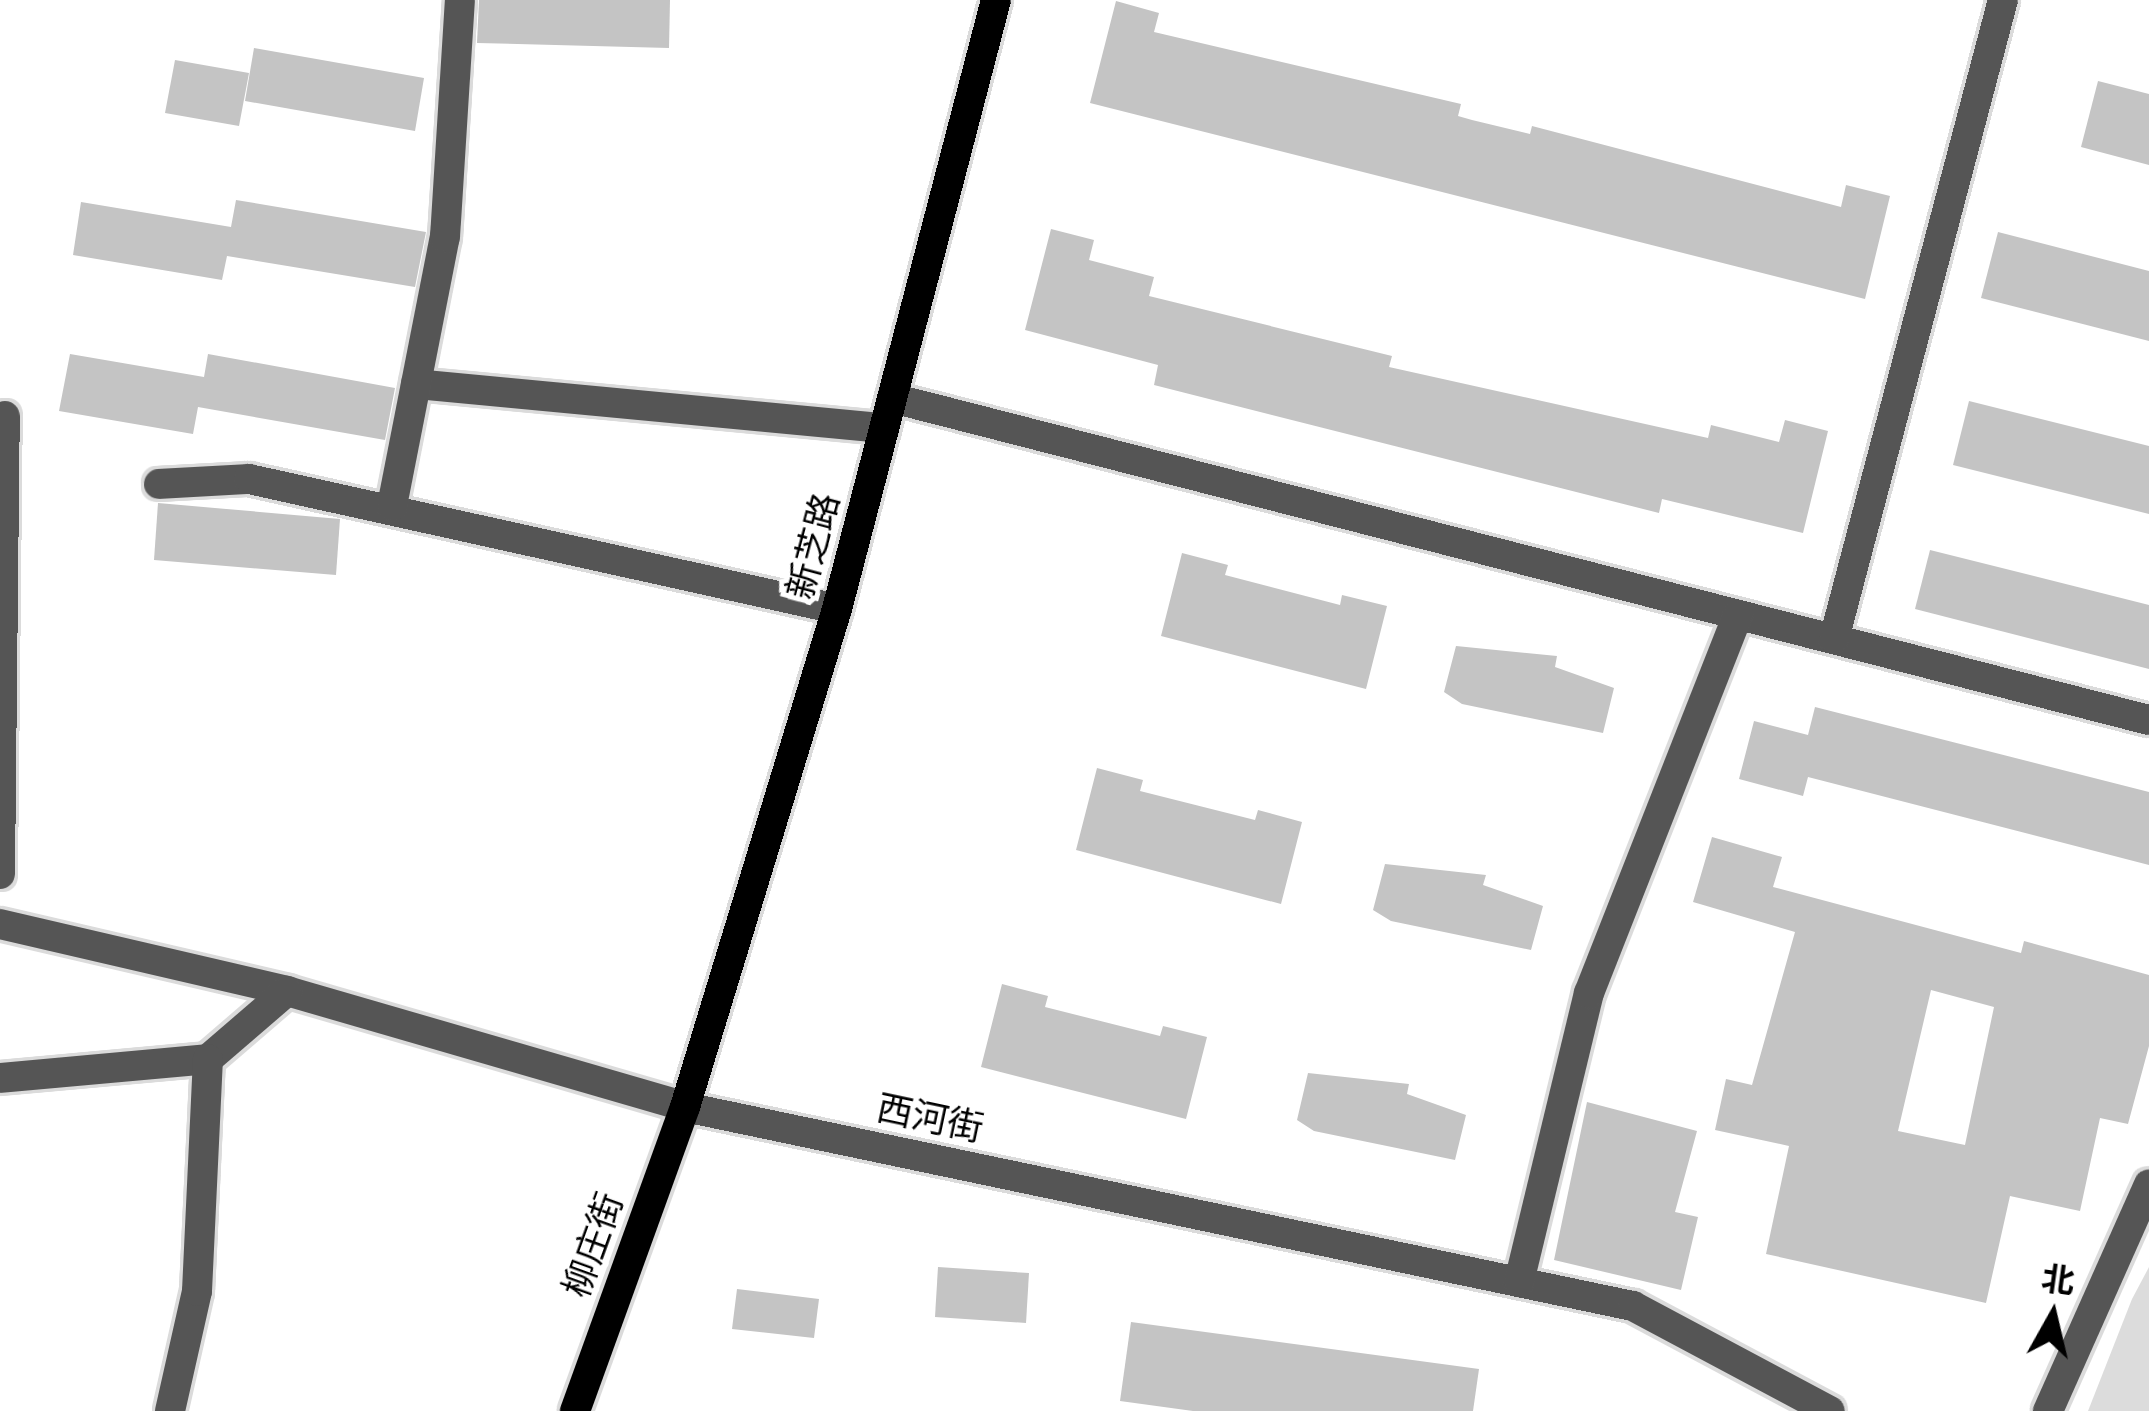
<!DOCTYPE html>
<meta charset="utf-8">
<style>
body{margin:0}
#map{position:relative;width:2149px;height:1411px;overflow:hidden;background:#fff;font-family:Cabin,"Noto Sans SC",sans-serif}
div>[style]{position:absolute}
.green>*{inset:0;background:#dcdcdc}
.building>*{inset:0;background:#c4c4c4}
.roads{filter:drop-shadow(3px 0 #dbdbdb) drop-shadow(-3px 0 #dbdbdb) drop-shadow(0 3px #dbdbdb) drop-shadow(0 -3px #dbdbdb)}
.minor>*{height:30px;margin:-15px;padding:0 15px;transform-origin:15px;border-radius:15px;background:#555}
.major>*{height:30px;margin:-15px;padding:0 15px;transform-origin:15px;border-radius:15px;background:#000}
span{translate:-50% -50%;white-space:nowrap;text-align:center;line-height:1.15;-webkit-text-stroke:10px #fff;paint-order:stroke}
.street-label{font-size:36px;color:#000}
.north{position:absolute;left:1993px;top:1255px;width:120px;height:120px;-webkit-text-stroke:9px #fff;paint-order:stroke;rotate:8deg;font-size:33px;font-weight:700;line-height:48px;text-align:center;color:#000}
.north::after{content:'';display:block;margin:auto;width:42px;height:54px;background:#000;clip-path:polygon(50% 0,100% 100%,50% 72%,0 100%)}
</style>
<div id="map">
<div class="green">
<i style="clip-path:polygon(2149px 1267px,2149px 1411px,2088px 1411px,2132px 1299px)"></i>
</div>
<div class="building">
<i style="clip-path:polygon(479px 0,670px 0,669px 48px,477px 43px)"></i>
<i style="clip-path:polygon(1116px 1px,1159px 13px,1154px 32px,1461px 104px,1458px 116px,1472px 120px,1530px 134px,1532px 126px,1841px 207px,1846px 185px,1890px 196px,1865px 299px,1090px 103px)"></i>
<i style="clip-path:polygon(254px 48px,424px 78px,415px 131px,245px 101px)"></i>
<i style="clip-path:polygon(175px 60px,249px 73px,239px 126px,165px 113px)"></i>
<i style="clip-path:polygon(2098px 81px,2149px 94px,2149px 165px,2081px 147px)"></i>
<i style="clip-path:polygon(236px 200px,426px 232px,415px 287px,227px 256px,222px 280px,73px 255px,81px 202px,231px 227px)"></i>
<i style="clip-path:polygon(1051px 229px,1094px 240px,1089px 260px,1154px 277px,1149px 296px,1392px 356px,1389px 367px,1708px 438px,1711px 425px,1779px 442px,1785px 420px,1828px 431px,1803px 533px,1662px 499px,1659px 513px,1154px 385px,1158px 365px,1025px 330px)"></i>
<i style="clip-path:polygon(1998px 232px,2149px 271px,2149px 341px,1981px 298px)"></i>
<i style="clip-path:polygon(70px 354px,204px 377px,208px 354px,395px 388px,385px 440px,198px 407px,193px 434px,59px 411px)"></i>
<i style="clip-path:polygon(1969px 401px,2149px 446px,2149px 514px,1953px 465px)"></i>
<i style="clip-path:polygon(158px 503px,340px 519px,336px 575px,154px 560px)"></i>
<i style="clip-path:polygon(1930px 550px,2149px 605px,2149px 669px,1915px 609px)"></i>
<i style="clip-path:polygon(1182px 553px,1228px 565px,1225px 575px,1340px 605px,1342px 595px,1387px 606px,1366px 689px,1161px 636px)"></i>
<i style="clip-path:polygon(1456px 646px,1557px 656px,1555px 667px,1614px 688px,1603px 733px,1462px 704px,1444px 692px)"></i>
<i style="clip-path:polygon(1815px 707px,2149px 792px,2149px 865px,1808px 777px,1803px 796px,1739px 779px,1754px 721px,1808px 735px)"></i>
<i style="clip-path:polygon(1097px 768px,1143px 780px,1140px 791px,1255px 820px,1258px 810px,1302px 822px,1281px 904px,1076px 850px)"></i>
<i style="clip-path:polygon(evenodd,1712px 837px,1782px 857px,1773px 887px,2021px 953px,2024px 941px,2149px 975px,2149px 1046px,2128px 1124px,2100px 1118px,2080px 1211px,2010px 1196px,1986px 1303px,1766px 1254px,1789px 1146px,1715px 1130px,1726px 1079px,1752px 1085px,1795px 932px,1693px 902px,1712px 837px,1931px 990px,1994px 1007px,1965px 1145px,1898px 1131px,1931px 990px)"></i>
<i style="clip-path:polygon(1385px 864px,1486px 875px,1483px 885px,1543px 906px,1531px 950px,1391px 921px,1373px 910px)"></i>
<i style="clip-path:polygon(1002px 984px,1048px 996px,1045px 1007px,1160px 1036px,1163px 1026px,1207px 1037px,1186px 1119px,981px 1067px)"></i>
<i style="clip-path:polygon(1308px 1073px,1409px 1084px,1407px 1094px,1466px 1115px,1455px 1160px,1314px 1131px,1297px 1120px)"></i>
<i style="clip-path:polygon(1587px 1102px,1697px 1131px,1675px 1212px,1698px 1217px,1681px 1290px,1554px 1260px)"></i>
<i style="clip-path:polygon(938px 1267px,1029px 1273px,1026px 1323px,935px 1317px)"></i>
<i style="clip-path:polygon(737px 1289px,819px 1299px,814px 1338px,732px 1329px)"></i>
<i style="clip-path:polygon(1131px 1322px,1479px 1369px,1473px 1411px,1193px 1411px,1120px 1401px)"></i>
</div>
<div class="roads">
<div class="minor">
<i style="left:416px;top:384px;width:470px;rotate:5.4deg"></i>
<i style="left:892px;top:398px;width:1298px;rotate:14.37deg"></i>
<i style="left:159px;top:484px;width:90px;rotate:-3.2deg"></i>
<i style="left:249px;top:479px;width:602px;rotate:12.47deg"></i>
<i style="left:392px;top:506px;width:274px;rotate:-78.9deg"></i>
<i style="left:445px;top:237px;width:237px;rotate:-86.4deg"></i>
<i style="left:1834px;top:639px;width:661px;rotate:-75.19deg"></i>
<i style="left:0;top:874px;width:458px;rotate:-89.4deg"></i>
<i style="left:0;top:924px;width:295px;rotate:13.1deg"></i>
<i style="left:287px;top:991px;width:415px;rotate:16.2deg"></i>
<i style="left:685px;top:1107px;width:969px;rotate:11.86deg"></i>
<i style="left:1633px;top:1306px;width:223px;rotate:28.1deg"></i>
<i style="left:0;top:1078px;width:209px;rotate:-5.2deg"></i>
<i style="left:208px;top:1059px;width:104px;rotate:-40.7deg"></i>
<i style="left:1519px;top:1282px;width:297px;rotate:-76.4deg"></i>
<i style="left:1589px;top:993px;width:406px;rotate:-68.5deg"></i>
<i style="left:170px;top:1411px;width:123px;rotate:-77.3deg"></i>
<i style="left:197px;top:1291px;width:232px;rotate:-87.3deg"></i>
<i style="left:2048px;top:1411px;width:248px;rotate:-66deg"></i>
</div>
<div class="major">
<i style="left:575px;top:1411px;width:323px;rotate:-70.1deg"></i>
<i style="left:685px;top:1107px;width:521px;rotate:-73.03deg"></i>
<i style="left:837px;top:609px;width:629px;rotate:-75.37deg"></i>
</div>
</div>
<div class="street-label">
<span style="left:813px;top:546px;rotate:-75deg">新芝路</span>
<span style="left:930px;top:1118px;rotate:12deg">西河街</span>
<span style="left:593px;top:1245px;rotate:-70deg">柳庄街</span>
</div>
<div class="north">北</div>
</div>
